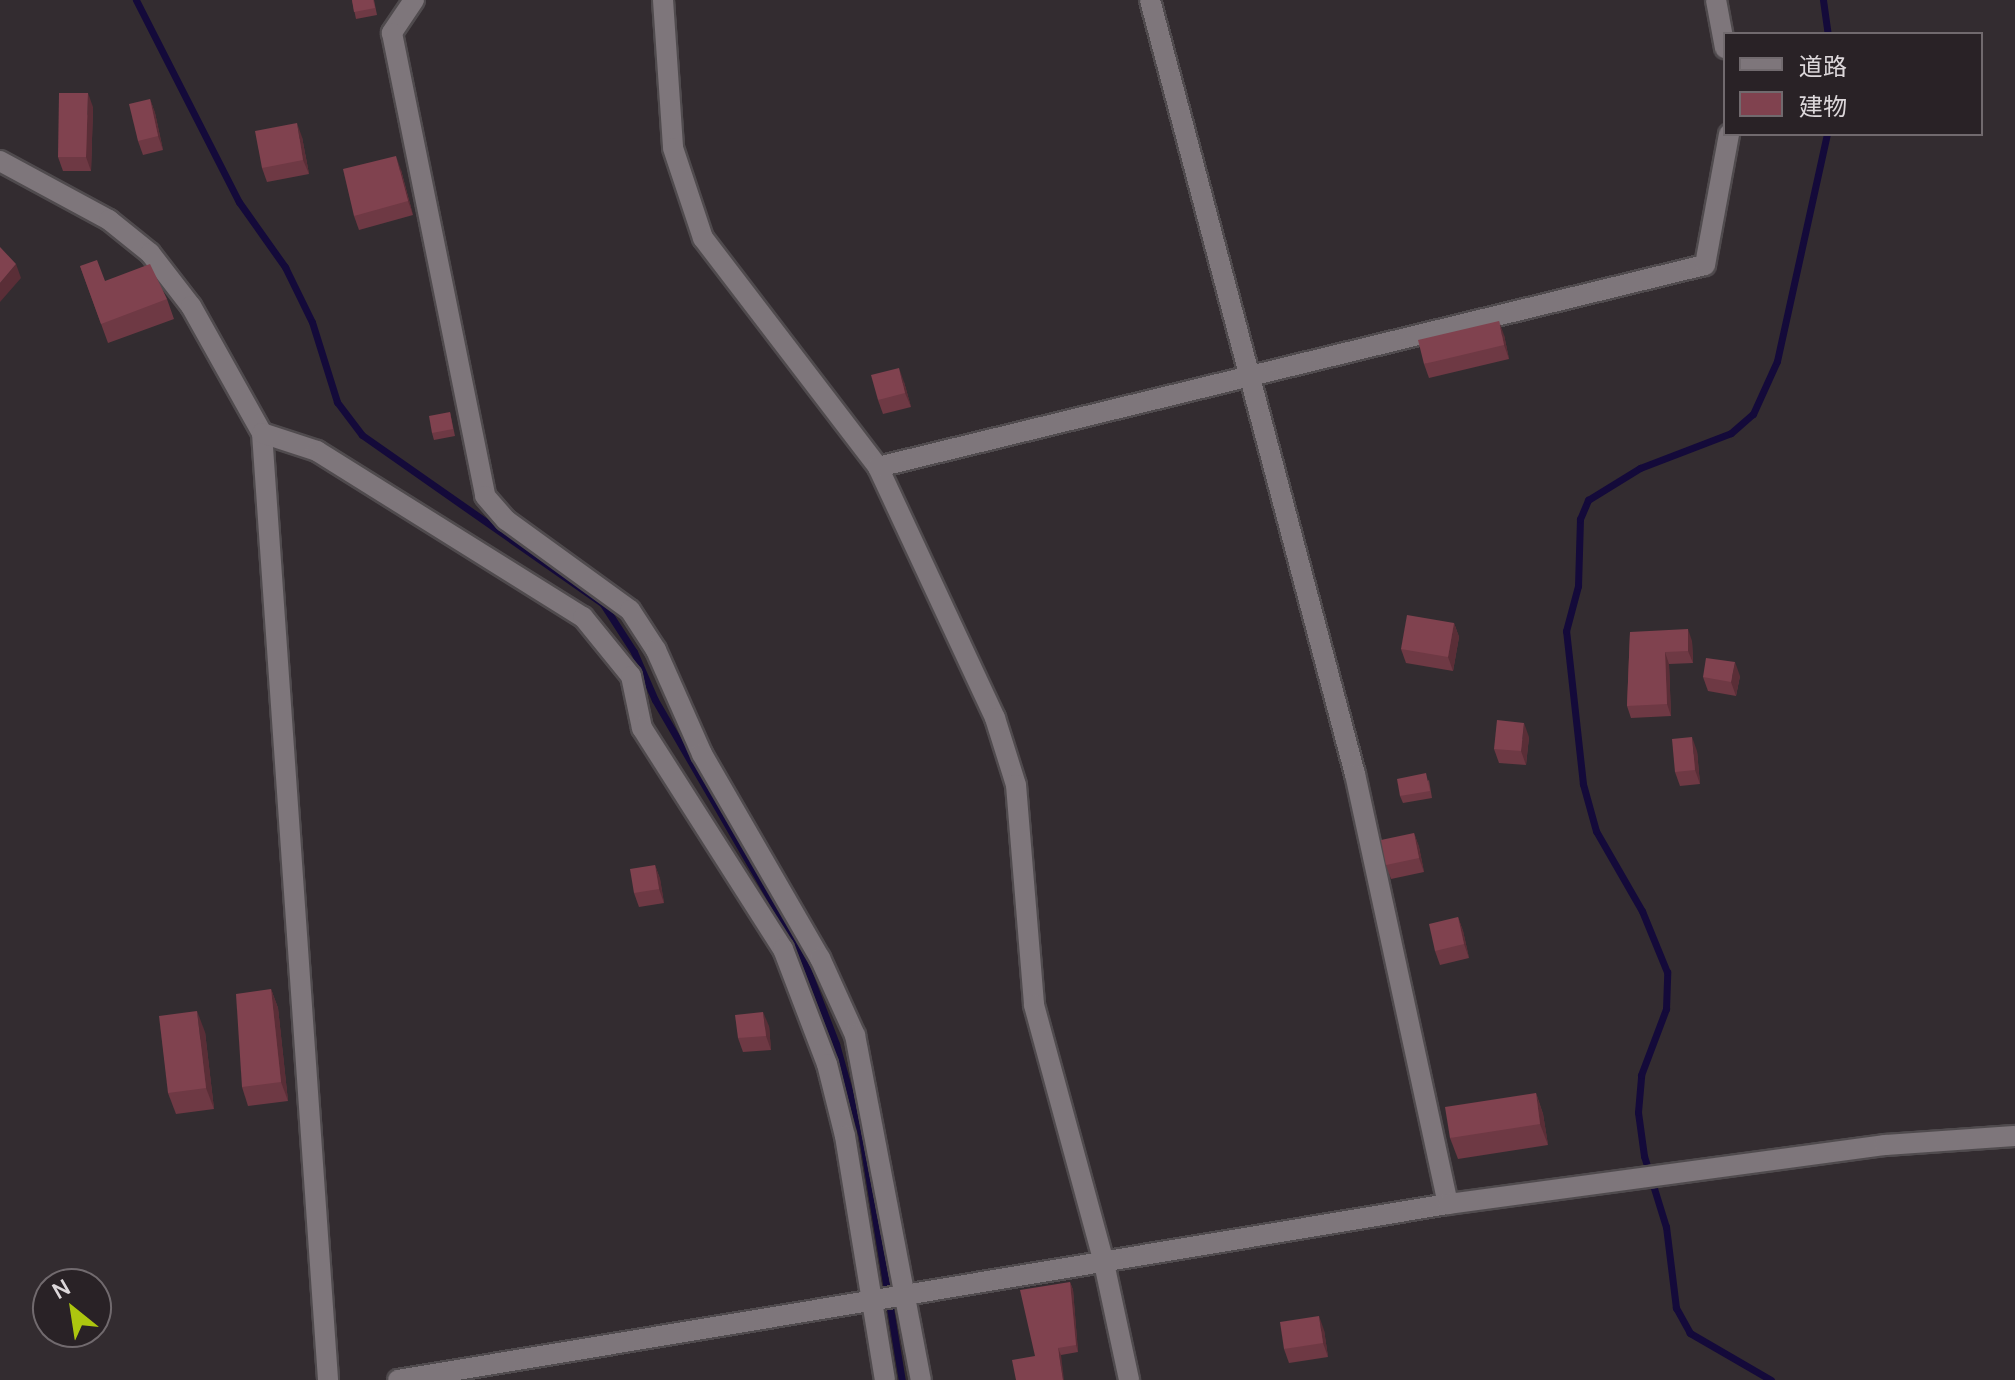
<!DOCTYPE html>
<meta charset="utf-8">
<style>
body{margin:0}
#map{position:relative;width:2015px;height:1380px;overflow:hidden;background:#332c30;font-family:Manrope,"Noto Sans JP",sans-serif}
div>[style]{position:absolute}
.stream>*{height:7px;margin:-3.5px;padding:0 3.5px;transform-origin:3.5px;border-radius:3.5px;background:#140a3a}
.roads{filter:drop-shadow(2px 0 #504b4e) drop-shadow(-2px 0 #504b4e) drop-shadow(0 2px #504b4e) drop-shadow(0 -2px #504b4e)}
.street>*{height:20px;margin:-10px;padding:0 10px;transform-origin:10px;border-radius:10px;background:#7e767b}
.secondary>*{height:20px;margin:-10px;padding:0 10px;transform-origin:10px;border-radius:10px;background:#7e767b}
.wall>*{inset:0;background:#6e3944}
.shaded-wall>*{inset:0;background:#5a2e37}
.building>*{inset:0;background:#80424f}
span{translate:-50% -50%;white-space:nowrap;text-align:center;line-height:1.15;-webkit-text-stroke:7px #292226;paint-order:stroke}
.legend{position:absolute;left:1723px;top:32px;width:260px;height:104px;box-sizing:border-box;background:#292226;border:2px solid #716a6e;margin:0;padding:10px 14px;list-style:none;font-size:24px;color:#dcd7da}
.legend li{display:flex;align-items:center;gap:16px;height:40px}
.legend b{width:40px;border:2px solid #716a6e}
.north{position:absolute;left:32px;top:1268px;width:80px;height:80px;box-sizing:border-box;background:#292226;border:2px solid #716a6e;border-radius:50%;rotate:330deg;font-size:22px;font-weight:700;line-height:32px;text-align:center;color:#dcd7da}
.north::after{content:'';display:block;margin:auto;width:28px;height:36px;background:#adc60f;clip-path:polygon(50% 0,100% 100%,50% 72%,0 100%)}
</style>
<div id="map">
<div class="stream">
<i style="left:136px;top:0;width:227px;rotate:63deg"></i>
<i style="left:239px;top:202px;width:80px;rotate:54.7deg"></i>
<i style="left:285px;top:267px;width:61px;rotate:63.9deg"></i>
<i style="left:312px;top:322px;width:84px;rotate:72.6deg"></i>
<i style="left:337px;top:402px;width:41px;rotate:52.9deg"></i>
<i style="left:362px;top:435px;width:294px;rotate:35deg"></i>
<i style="left:603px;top:604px;width:57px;rotate:57.1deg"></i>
<i style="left:634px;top:652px;width:52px;rotate:66.4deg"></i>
<i style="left:655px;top:700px;width:289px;rotate:59.9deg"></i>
<i style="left:800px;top:950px;width:101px;rotate:69deg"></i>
<i style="left:836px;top:1044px;width:97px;rotate:74.4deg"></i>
<i style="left:862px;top:1137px;width:246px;rotate:80.7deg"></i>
<i style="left:1823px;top:0;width:34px;rotate:82deg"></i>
<i style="left:1771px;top:1380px;width:94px;rotate:-149.9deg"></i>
<i style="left:1690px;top:1333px;width:29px;rotate:-119deg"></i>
<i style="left:1676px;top:1308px;width:82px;rotate:-97deg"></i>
<i style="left:1666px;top:1227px;width:74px;rotate:-107.2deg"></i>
<i style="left:1644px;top:1156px;width:44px;rotate:-97.8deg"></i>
<i style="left:1638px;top:1112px;width:37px;rotate:-85deg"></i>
<i style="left:1641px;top:1075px;width:71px;rotate:-69.3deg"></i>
<i style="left:1666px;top:1009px;width:37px;rotate:-88deg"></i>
<i style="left:1667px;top:972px;width:66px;rotate:-112.3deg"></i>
<i style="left:1642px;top:911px;width:92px;rotate:-119.9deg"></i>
<i style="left:1596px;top:831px;width:49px;rotate:-105.5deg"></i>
<i style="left:1583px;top:784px;width:154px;rotate:-96.3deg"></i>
<i style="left:1566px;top:631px;width:47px;rotate:-75.1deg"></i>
<i style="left:1578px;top:586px;width:67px;rotate:-88.3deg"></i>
<i style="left:1580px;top:519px;width:21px;rotate:-67deg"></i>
<i style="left:1588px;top:500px;width:61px;rotate:-31.6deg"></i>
<i style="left:1640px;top:468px;width:97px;rotate:-21deg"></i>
<i style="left:1731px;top:433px;width:29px;rotate:-41deg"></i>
<i style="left:1753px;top:414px;width:58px;rotate:-65.6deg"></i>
<i style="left:1777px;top:361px;width:232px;rotate:-77.6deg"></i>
</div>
<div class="roads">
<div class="street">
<i style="left:414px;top:0;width:40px;rotate:124deg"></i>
<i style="left:392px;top:33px;width:472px;rotate:78.6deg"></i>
<i style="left:485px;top:496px;width:32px;rotate:49deg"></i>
<i style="left:506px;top:520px;width:153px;rotate:36deg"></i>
<i style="left:630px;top:610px;width:48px;rotate:57deg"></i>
<i style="left:656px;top:650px;width:114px;rotate:66.1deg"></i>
<i style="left:702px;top:754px;width:236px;rotate:60deg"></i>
<i style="left:820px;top:958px;width:85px;rotate:65.6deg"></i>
<i style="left:855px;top:1035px;width:351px;rotate:79.2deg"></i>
<i style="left:663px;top:0;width:148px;rotate:86.1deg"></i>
<i style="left:673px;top:148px;width:95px;rotate:71.6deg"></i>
<i style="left:703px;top:238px;width:288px;rotate:52.6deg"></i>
<i style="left:878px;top:467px;width:277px;rotate:65deg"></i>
<i style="left:995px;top:718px;width:70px;rotate:72.6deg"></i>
<i style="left:1016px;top:785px;width:221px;rotate:85.3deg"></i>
<i style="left:1034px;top:1005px;width:267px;rotate:74.8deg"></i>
<i style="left:1104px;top:1263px;width:120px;rotate:77.9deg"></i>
<i style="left:1150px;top:0;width:801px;rotate:75.17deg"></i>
<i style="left:1355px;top:774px;width:440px;rotate:77.8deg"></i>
<i style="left:1716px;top:0;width:49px;rotate:79.4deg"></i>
<i style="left:0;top:161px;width:124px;rotate:28.4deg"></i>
<i style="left:109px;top:220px;width:53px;rotate:38.8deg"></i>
<i style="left:150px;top:253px;width:67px;rotate:52.3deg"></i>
<i style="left:191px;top:306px;width:145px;rotate:60.8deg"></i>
<i style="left:262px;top:433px;width:949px;rotate:86.01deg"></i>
<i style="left:262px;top:433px;width:58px;rotate:18.1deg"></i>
<i style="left:317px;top:451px;width:314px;rotate:32deg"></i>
<i style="left:583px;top:617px;width:76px;rotate:50.9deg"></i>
<i style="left:631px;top:676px;width:53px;rotate:78.1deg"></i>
<i style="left:642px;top:728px;width:262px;rotate:57.5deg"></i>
<i style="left:783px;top:949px;width:123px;rotate:69.1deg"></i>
<i style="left:827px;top:1064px;width:74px;rotate:76deg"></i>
<i style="left:845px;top:1136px;width:247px;rotate:80.7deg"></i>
<i style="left:878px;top:467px;width:851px;rotate:-13.73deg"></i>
<i style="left:1705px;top:265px;width:133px;rotate:-79.6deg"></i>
</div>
<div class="secondary">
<i style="left:398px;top:1380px;width:1065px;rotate:-9.52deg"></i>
<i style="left:1448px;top:1204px;width:441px;rotate:-7.7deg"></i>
<i style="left:1885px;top:1145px;width:130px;rotate:-4deg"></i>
</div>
</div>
<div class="wall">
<i style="clip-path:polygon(352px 0,374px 0,377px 15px,356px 19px)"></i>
<i style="clip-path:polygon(150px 99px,155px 113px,163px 150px,143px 155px,138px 141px)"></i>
<i style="clip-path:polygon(93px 107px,91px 171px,63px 171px,58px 157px)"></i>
<i style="clip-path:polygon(302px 137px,309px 174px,267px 182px,262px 168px)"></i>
<i style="clip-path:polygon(401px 170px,413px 215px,359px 230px,354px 216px)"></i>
<i style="clip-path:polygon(80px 266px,105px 281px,167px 299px,174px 319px,108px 343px)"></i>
<i style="clip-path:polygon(1504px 335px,1509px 359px,1429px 378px,1424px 364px)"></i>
<i style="clip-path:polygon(904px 382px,911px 407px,883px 414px,878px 400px)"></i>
<i style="clip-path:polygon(450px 412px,455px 436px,434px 440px,432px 433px)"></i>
<i style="clip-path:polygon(1454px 623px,1459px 637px,1453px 671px,1406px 663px,1401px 649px)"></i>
<i style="clip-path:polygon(1630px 632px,1692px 641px,1693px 663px,1669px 664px,1671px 716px,1631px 718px,1627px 706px)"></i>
<i style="clip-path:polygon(1740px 676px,1736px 696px,1708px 691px,1703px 677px)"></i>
<i style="clip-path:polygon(1529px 737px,1526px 765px,1499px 763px,1494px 749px)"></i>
<i style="clip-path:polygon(1697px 751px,1700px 784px,1680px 786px,1675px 772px)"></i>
<i style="clip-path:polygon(1429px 780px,1432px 798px,1403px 803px,1400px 796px)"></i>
<i style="clip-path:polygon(1414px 833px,1419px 847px,1424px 872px,1391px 879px,1386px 865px)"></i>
<i style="clip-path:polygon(655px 865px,660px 879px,664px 903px,639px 907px,634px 893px)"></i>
<i style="clip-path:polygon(1458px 917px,1463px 931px,1469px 958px,1440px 965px,1435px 951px)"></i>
<i style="clip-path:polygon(271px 989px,278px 1008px,288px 1101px,248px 1106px,242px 1087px)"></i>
<i style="clip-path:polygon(769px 1026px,771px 1050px,743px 1052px,738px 1038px)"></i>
<i style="clip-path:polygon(205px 1032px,214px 1109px,176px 1114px,168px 1093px)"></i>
<i style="clip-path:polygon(1536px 1093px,1543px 1114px,1548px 1145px,1458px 1159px,1450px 1138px)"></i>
<i style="clip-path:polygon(1070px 1282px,1073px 1290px,1078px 1352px,1061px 1355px,1035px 1356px)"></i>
<i style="clip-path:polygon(1324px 1330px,1328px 1357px,1289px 1363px,1284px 1349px)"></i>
</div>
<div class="shaded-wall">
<i style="clip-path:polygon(88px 93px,93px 107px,91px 171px,86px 157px)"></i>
<i style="clip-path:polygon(150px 99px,155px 113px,163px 150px,158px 136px)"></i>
<i style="clip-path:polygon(297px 123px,302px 137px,309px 174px,303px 160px)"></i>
<i style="clip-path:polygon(396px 156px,401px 170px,413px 215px,408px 201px)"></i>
<i style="clip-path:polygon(16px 264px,21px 278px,0 302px,0 283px)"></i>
<i style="clip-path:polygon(1499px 321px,1504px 335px,1509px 359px,1504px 345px)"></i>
<i style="clip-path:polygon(899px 368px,904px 382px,911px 407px,905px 393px)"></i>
<i style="clip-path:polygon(1454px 623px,1459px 637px,1453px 671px,1448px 657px)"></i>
<i style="clip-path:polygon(1688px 629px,1692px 641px,1693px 663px,1688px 651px)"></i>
<i style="clip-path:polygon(1665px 652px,1669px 664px,1671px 716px,1667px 704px)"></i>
<i style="clip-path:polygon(1735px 662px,1740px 676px,1736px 696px,1731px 682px)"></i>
<i style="clip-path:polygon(1524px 723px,1529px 737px,1526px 765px,1521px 751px)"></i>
<i style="clip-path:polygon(1692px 737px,1697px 751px,1700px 784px,1695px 770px)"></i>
<i style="clip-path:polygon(1414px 833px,1419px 847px,1424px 872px,1419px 858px)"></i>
<i style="clip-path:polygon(655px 865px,660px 879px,664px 903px,659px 889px)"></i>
<i style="clip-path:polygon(1458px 917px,1463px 931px,1469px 958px,1464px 944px)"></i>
<i style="clip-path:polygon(271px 989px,278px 1008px,288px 1101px,281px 1082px)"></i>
<i style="clip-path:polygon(197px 1011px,205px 1032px,214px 1109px,206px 1088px)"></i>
<i style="clip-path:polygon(763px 1012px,769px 1026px,771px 1050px,766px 1036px)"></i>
<i style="clip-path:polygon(1536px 1093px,1543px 1114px,1548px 1145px,1540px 1124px)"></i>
<i style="clip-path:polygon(1070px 1282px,1073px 1290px,1078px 1352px,1076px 1345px)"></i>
<i style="clip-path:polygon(1319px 1316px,1324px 1330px,1328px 1357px,1323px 1343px)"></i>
<i style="clip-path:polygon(1058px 1348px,1061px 1355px,1064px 1380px,1063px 1380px)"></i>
</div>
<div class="building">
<i style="clip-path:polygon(352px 0,373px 0,375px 8px,354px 12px)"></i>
<i style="clip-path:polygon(59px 93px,88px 93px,86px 157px,58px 157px)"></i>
<i style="clip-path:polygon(150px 99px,158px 136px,138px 141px,129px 104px)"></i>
<i style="clip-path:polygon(297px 123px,303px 160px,262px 168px,255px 131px)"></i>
<i style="clip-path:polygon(396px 156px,408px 201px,354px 216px,343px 169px)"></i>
<i style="clip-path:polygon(0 247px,16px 264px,0 283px)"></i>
<i style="clip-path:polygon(97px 260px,105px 281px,150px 264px,167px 299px,101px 324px,80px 266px)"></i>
<i style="clip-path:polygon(1499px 321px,1504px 345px,1424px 364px,1418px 340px)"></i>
<i style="clip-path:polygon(899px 368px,905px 393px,878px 400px,871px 375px)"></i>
<i style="clip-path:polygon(450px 412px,453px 429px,432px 433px,429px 416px)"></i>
<i style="clip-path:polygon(1407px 615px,1454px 623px,1448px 657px,1401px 649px)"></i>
<i style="clip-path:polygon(1688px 629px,1688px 651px,1665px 652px,1667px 704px,1627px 706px,1630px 632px)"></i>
<i style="clip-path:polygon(1706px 658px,1735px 662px,1731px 682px,1703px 677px)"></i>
<i style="clip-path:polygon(1497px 720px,1524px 723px,1521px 751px,1494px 749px)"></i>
<i style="clip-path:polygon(1692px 737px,1695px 770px,1675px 772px,1672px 739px)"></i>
<i style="clip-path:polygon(1426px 773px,1430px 791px,1400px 796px,1397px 779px)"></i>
<i style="clip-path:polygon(1414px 833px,1419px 858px,1386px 865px,1381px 840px)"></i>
<i style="clip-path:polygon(655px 865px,659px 889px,634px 893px,630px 869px)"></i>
<i style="clip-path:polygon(1458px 917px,1464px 944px,1435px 951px,1429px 924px)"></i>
<i style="clip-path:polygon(271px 989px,281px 1082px,242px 1087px,236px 994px)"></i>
<i style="clip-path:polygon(197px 1011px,206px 1088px,168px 1093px,159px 1016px)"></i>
<i style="clip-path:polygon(763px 1012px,766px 1036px,738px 1038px,735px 1015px)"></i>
<i style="clip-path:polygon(1536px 1093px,1540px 1124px,1450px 1138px,1445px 1107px)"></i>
<i style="clip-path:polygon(1070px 1282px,1076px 1345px,1058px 1348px,1063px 1380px,1016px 1380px,1012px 1360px,1035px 1356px,1020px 1290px)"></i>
<i style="clip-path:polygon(1319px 1316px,1323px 1343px,1284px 1349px,1280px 1322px)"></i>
</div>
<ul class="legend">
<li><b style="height:10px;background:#7e767b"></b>道路</li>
<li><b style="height:22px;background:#80424f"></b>建物</li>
</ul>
<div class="north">N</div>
</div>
